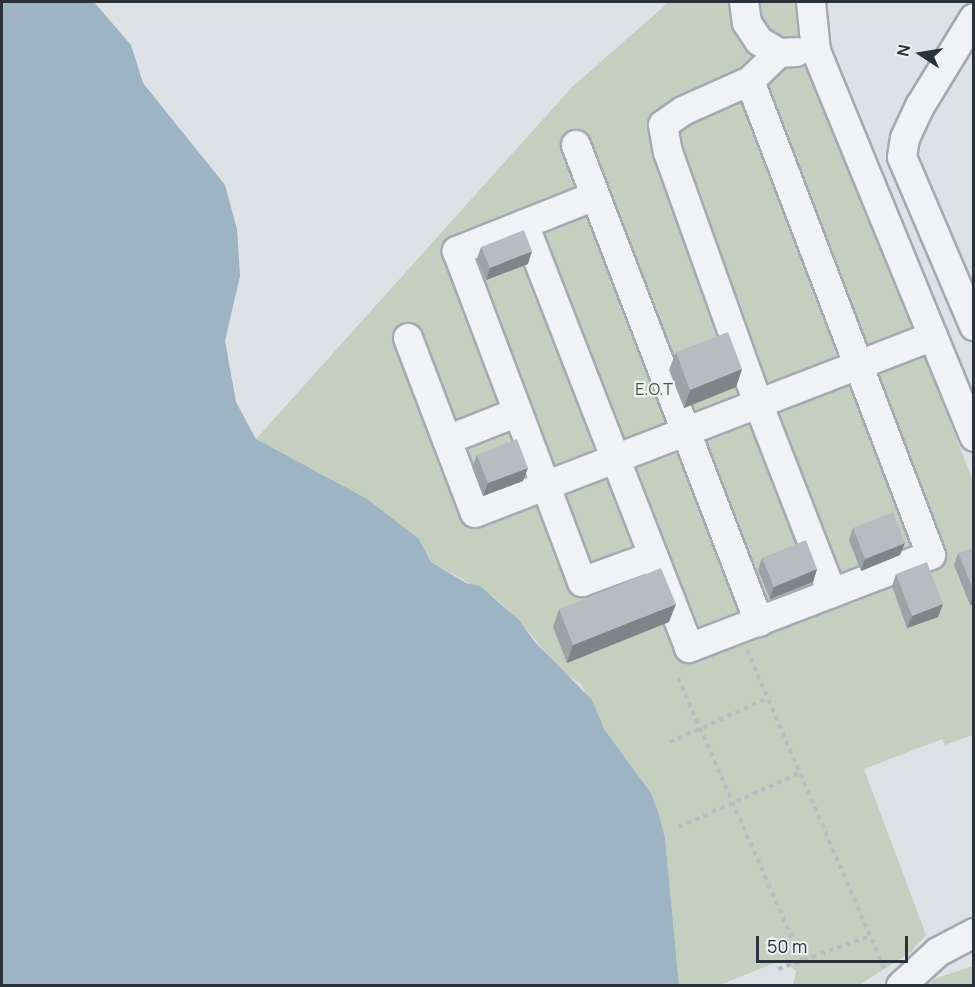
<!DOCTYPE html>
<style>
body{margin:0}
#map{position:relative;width:975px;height:987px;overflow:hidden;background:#dee2e6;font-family:Manrope,sans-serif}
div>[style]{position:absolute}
.green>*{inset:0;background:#c5cfc0}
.water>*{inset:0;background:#9cb4c3}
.path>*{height:4px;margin-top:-2px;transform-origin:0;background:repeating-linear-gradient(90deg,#b8bcc1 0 4.5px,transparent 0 9px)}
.roads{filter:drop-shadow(2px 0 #a4aaaf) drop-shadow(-2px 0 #a4aaaf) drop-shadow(0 2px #a4aaaf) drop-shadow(0 -2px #a4aaaf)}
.minor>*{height:28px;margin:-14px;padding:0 14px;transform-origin:14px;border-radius:14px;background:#f0f2f5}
.wall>*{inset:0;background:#9da2a7}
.shaded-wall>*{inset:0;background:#7f8488}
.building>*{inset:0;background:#b6bcc2}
span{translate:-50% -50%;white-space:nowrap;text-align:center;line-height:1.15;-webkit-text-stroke:4.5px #edf1f4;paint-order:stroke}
.park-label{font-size:16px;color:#415637}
.frame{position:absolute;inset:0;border:3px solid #29323b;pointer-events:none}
.north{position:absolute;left:891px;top:24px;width:60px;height:60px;-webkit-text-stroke:4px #edf1f4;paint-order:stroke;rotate:282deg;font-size:16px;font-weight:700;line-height:24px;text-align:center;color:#29323b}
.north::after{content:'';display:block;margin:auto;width:21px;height:27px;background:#29323b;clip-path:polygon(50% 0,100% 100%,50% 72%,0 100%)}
.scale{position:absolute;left:756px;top:936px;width:152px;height:27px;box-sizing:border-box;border:3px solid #29323b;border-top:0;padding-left:8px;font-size:18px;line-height:21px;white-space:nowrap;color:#29323b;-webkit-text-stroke:4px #edf1f4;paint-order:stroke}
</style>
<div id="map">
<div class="green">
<i style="clip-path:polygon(669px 2px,810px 2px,862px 195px,973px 481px,973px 735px,945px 745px,942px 739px,864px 769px,926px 935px,911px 952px,859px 985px,793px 985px,796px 971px,782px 960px,720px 985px,679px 985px,665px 838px,651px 793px,604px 729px,581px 684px,561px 671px,519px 620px,494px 597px,431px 562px,419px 539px,321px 474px,299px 465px,256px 439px,572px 87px)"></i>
<i style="clip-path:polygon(973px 966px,973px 985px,929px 985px,934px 979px)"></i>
</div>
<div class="water">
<i style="clip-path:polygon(2px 2px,94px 2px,131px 45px,143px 83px,225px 185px,237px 229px,240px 276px,225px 341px,236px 402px,256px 439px,367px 499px,419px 539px,431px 562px,466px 583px,480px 586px,519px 620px,535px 642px,592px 700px,604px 729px,651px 793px,659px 815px,665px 838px,679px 985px,2px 985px)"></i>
</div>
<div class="path">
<i style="left:747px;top:650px;width:349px;rotate:66.7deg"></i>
<i style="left:678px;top:678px;width:308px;rotate:66.3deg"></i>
<i style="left:670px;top:742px;width:107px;rotate:-24.2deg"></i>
<i style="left:679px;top:827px;width:133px;rotate:-24.1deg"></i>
<i style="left:778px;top:969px;width:98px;rotate:-19.7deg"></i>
</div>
<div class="roads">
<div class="minor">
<i style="left:744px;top:2px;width:21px;rotate:82deg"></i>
<i style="left:747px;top:23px;width:22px;rotate:56deg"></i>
<i style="left:759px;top:41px;width:23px;rotate:31deg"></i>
<i style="left:779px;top:53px;width:17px;rotate:-3deg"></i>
<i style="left:811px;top:2px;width:49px;rotate:84.2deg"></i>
<i style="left:816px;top:51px;width:417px;rotate:67.7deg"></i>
<i style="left:974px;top:18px;width:103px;rotate:121.5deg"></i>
<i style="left:920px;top:106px;width:35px;rotate:115deg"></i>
<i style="left:905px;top:138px;width:19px;rotate:99deg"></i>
<i style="left:902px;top:157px;width:184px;rotate:66.9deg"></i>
<i style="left:779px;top:53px;width:40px;rotate:136deg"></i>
<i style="left:750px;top:81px;width:73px;rotate:155.9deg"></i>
<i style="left:683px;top:111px;width:24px;rotate:145deg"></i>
<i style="left:663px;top:125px;width:27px;rotate:80deg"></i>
<i style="left:668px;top:152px;width:267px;rotate:70.3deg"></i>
<i style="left:758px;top:403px;width:204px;rotate:68.7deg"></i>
<i style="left:576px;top:145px;width:511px;rotate:69.01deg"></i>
<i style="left:595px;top:196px;width:149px;rotate:158.3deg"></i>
<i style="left:457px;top:251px;width:354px;rotate:69.3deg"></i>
<i style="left:582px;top:582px;width:76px;rotate:-20.1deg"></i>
<i style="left:524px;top:224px;width:455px;rotate:68.7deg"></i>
<i style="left:689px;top:648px;width:259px;rotate:-21deg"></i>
<i style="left:931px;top:555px;width:507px;rotate:-110.9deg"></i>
<i style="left:408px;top:338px;width:187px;rotate:69.1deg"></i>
<i style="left:475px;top:513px;width:491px;rotate:-21.1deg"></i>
<i style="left:447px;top:440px;width:76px;rotate:-21.5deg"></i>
<i style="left:901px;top:986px;width:50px;rotate:-42.6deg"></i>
<i style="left:938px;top:952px;width:41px;rotate:-27.8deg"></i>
</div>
</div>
<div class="wall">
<i style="clip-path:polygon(481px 247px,528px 264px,486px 280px,477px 259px)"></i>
<i style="clip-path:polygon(676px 352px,742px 369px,736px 387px,684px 408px,669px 370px)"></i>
<i style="clip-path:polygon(477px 455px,523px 481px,483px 496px,472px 467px)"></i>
<i style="clip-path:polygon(853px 528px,900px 555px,861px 571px,849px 540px)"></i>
<i style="clip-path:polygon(974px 552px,974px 603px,970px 605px,954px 565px,958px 553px)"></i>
<i style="clip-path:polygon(762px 558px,817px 569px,813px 582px,770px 599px,758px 570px)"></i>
<i style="clip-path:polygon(896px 574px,943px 604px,938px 617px,907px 628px,892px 586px)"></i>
<i style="clip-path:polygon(559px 609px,669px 622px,567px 663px,553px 627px)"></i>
</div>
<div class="shaded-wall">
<i style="clip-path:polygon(532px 251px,528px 264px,486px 280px,490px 268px)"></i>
<i style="clip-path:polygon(742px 369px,736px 387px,684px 408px,690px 390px)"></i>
<i style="clip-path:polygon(528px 468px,523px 481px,483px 496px,488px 483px)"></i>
<i style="clip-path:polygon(905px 543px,900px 555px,861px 571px,865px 559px)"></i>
<i style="clip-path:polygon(817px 569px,813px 582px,770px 599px,774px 587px)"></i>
<i style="clip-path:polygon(974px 594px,974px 603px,970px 605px)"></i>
<i style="clip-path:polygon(676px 604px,669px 622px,567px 663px,573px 645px)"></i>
<i style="clip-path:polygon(943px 604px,938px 617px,907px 628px,912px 616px)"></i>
</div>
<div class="building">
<i style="clip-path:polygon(524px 230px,532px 251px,490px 268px,481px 247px)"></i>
<i style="clip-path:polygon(728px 332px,742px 369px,690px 390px,676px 352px)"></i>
<i style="clip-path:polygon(517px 439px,528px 468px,488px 483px,477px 455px)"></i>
<i style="clip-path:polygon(893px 512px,905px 543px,865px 559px,853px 528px)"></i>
<i style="clip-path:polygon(806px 540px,817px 569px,774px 587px,762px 558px)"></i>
<i style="clip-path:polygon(972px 548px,974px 552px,974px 591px,958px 553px)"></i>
<i style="clip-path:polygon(927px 562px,943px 604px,912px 616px,896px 574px)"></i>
<i style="clip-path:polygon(661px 568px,676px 604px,573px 645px,559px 609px)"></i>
</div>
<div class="park-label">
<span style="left:654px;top:389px">E.O.T</span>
</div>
<div class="frame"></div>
<div class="north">N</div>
<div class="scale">50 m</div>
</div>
